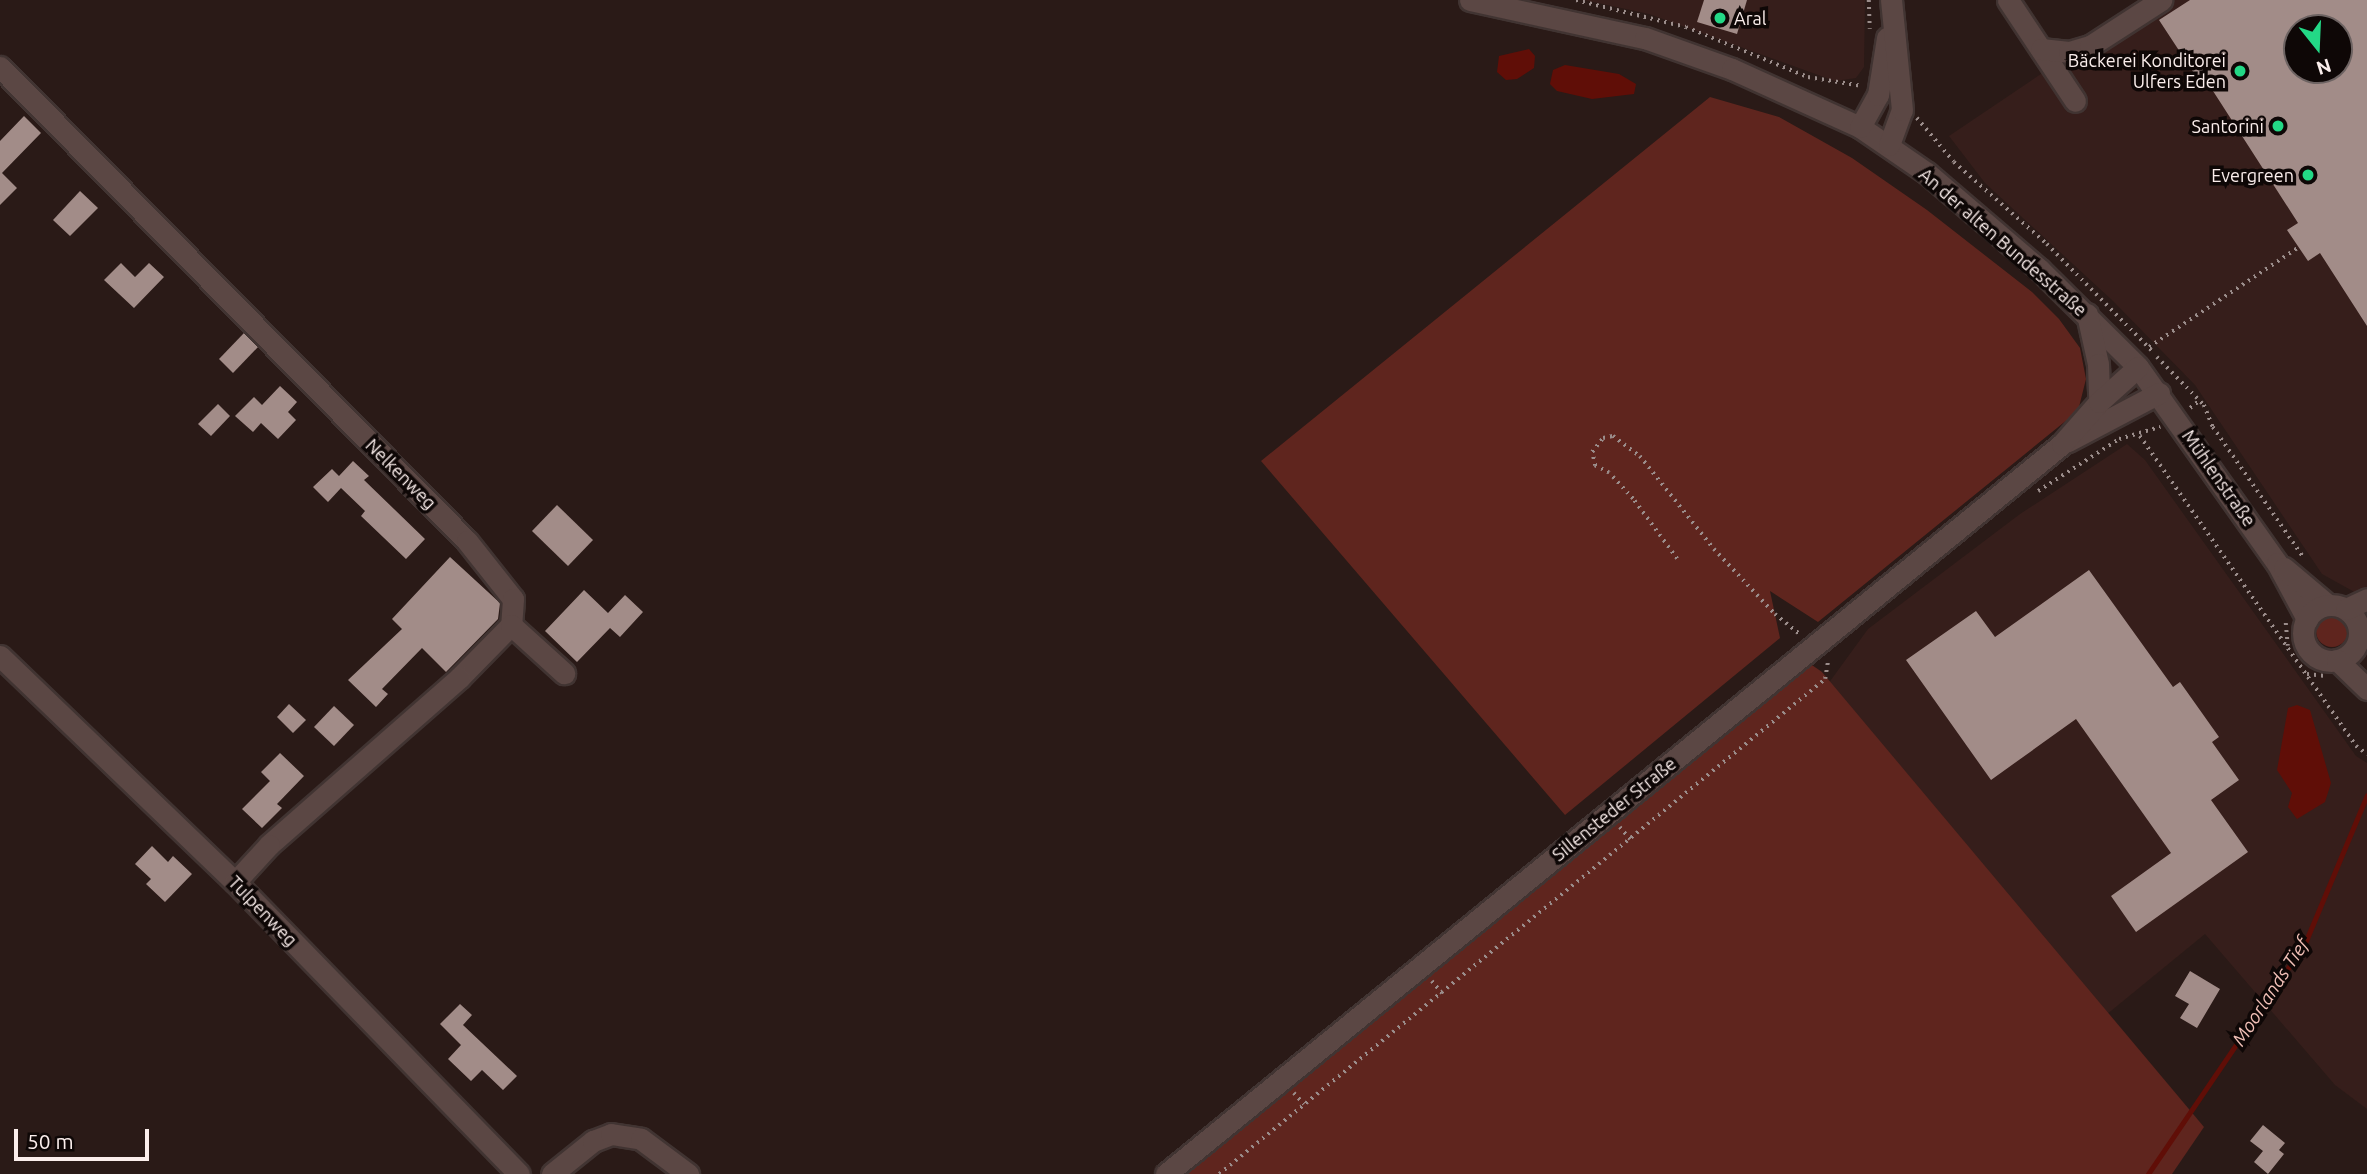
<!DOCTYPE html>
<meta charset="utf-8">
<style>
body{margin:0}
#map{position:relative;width:2367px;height:1174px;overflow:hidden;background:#2a1a17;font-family:Ubuntu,sans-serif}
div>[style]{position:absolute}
.built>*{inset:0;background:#361e1b}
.green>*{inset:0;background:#5f251e}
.round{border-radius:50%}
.water>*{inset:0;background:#600e07}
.stream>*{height:5px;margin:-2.5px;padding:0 2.5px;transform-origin:2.5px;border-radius:2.5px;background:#600e07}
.building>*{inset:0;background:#a28c88}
.path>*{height:3.5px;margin-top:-1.75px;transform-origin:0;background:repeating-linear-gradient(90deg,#9b8d8b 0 2px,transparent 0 7px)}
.roads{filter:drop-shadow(2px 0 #413432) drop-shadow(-2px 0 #413432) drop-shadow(0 2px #413432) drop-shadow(0 -2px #413432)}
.minor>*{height:21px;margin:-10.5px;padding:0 10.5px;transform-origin:10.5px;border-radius:10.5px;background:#5b4744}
.minor>.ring{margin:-10.5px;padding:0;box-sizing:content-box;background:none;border:21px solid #5b4744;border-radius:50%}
.dots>*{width:19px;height:19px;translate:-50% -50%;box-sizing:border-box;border:4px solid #0e0706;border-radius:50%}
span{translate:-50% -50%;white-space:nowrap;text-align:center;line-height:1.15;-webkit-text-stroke:7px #0e0706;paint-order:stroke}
.poi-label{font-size:18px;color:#fbeeec}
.left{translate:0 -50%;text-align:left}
.right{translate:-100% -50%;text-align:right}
.street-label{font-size:18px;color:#fbeeec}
.water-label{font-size:19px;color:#f0bfb6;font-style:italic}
.north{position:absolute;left:2283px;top:14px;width:70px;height:70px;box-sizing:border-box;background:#0e0706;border:2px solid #6d6362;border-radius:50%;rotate:162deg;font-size:19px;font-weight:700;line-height:28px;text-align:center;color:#fbeeec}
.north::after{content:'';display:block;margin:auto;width:24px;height:32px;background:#23d886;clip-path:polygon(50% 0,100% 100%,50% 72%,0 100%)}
.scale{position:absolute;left:14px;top:1129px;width:135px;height:32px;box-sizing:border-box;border:4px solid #fbeeec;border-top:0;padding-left:9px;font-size:21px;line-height:24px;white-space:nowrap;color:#fbeeec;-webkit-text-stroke:5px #0e0706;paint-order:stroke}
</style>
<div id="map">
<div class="built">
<i style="clip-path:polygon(1584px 0,1865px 0,1864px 67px,1856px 78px,1835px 81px,1649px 14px)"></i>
<i style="clip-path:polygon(evenodd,2151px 0,2367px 0,2367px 599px,2322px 574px,2195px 385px,2113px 301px,1985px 183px,1949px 136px,2151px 0,2297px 28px,2339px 28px,2339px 70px,2297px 70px,2297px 28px)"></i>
<i style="clip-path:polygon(2127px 444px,2145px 460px,2356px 756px,2367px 763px,2367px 1109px,2335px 1085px,2205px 934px,2106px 1015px,1828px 684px,1868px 629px,2020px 514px)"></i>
</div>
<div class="green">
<i style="clip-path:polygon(1710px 97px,1779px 117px,1852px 158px,1927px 210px,2032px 292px,2059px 319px,2080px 348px,2086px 379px,2078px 411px,1818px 622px,1770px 591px,1780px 638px,1565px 815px,1261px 461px)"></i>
<i class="round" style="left:2316px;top:615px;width:32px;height:32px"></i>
<i style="clip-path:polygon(1809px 663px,1822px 672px,2204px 1127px,2172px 1174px,1177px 1174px)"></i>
</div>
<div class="water">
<i style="clip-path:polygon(1529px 49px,1535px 56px,1534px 68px,1517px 79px,1506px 80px,1497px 72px,1499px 56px)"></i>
<i style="clip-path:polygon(1565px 65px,1619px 74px,1636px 84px,1634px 94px,1592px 99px,1557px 91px,1550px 84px,1553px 70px)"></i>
<i style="clip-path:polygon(2297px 705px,2310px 710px,2331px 783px,2325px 802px,2297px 819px,2288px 807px,2292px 793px,2277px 770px,2288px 708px)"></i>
</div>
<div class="stream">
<i style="left:2148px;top:1174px;width:279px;rotate:-55.8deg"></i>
<i style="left:2305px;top:943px;width:160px;rotate:-67.3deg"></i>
</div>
<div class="building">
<i style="clip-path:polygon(1704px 0,1747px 0,1737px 34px,1697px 22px)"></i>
<i style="clip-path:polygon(evenodd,2190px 0,2367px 0,2367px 326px,2320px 253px,2308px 261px,2287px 230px,2298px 223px,2204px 77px,2199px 81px,2159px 20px,2190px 0,2297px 28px,2339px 28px,2339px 70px,2297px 70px,2297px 28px)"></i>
<i style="clip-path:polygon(24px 116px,41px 133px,2px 173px,17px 188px,0 205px,0 141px)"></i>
<i style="clip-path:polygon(80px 191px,98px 208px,70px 236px,53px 220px)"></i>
<i style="clip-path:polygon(121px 263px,135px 277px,149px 263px,164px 277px,134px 308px,104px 280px)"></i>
<i style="clip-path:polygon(244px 333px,258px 347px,233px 373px,219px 359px)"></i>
<i style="clip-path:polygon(280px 386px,297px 402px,288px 412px,296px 420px,278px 439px,261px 423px,253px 432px,235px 416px,254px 397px,262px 405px)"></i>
<i style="clip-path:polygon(218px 404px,230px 416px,211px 436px,198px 424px)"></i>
<i style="clip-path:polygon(353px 461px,369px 476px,364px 480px,425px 539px,406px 559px,361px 516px,365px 511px,341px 488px,328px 502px,313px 487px,332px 469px,339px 476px)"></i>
<i style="clip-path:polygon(557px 505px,593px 540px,568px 566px,532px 531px)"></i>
<i style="clip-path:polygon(450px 557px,500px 603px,498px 619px,446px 672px,422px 648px,382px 689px,388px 694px,376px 707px,348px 680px,402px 629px,392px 619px)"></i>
<i style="clip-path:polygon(2089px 570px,2173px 687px,2180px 682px,2219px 737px,2212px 742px,2239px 780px,2211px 800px,2248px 852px,2136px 932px,2111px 896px,2171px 853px,2076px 719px,1991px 780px,1906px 660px,1976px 611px,1995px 637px)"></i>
<i style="clip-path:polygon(584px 590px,608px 613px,625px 595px,643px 612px,620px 637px,610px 628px,577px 662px,545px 631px)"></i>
<i style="clip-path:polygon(289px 704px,306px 720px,293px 733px,277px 717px)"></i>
<i style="clip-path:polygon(334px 706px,354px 725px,334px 746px,314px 727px)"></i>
<i style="clip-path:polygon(280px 753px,304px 776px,277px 804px,282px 808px,262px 828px,242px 809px,270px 781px,261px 772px)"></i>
<i style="clip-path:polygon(152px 846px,168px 862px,173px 856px,192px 874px,165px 902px,146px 884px,151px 879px,135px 864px)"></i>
<i style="clip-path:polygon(2190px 971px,2220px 989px,2197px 1028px,2180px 1018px,2189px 1004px,2175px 996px)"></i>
<i style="clip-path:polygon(460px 1004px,472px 1015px,463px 1025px,517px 1076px,503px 1090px,482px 1070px,471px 1081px,448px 1059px,461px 1045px,440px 1024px)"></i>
<i style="clip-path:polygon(2263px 1125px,2285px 1143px,2279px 1150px,2284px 1154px,2268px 1174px,2254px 1162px,2263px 1151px,2250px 1141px)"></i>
</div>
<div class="path">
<i style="left:1576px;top:0;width:113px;rotate:13.8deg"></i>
<i style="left:1686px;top:27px;width:132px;rotate:22.3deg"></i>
<i style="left:1808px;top:77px;width:55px;rotate:9.5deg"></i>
<i style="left:1869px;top:0;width:29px;rotate:88deg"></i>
<i style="left:1917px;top:118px;width:57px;rotate:49.9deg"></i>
<i style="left:1954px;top:162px;width:124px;rotate:41.4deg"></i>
<i style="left:2047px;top:244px;width:150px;rotate:45.5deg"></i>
<i style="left:2149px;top:347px;width:180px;rotate:-33.7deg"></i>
<i style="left:2157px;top:357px;width:67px;rotate:45.6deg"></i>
<i style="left:2204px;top:405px;width:24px;rotate:68deg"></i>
<i style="left:2213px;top:427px;width:160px;rotate:55.2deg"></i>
<i style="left:2190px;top:408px;width:11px;rotate:-38deg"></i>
<i style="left:2140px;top:436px;width:378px;rotate:55.1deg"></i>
<i style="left:2356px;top:746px;width:14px;rotate:36deg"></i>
<i style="left:2038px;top:491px;width:96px;rotate:-32.7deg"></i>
<i style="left:2119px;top:439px;width:43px;rotate:-16.3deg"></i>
<i style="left:1677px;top:559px;width:74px;rotate:-126.3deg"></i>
<i style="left:1633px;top:499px;width:35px;rotate:-133deg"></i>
<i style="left:1609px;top:473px;width:16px;rotate:-153deg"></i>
<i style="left:1595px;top:466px;width:14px;rotate:-102deg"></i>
<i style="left:1592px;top:452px;width:18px;rotate:-52deg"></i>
<i style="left:1603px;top:438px;width:10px;rotate:-11deg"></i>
<i style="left:1613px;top:436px;width:34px;rotate:37deg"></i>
<i style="left:1640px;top:456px;width:119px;rotate:51.5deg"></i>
<i style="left:1714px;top:549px;width:89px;rotate:46.8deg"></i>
<i style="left:1775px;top:614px;width:32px;rotate:39deg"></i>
<i style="left:2286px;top:623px;width:23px;rotate:85deg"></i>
<i style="left:2307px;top:674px;width:19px;rotate:6deg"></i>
<i style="left:1620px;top:827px;width:16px;rotate:50deg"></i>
<i style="left:1432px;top:981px;width:16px;rotate:50deg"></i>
<i style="left:1294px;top:1093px;width:15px;rotate:48deg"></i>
<i style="left:1219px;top:1174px;width:782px;rotate:-39.24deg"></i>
<i style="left:1825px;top:679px;width:20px;rotate:-81deg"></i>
</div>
<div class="roads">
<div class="minor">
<i style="left:1470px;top:0;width:179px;rotate:12.3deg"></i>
<i style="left:1645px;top:38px;width:92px;rotate:19.6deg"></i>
<i style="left:1732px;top:69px;width:141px;rotate:24.4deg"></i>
<i style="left:1860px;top:127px;width:81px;rotate:34.5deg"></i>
<i style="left:1927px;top:173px;width:148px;rotate:40.6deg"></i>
<i style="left:2039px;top:269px;width:139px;rotate:44.7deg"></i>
<i style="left:2138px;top:367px;width:240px;rotate:54.7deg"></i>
<i style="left:2277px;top:563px;width:64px;rotate:61.8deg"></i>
<i style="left:2008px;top:0;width:121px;rotate:56.4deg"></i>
<i style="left:2041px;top:49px;width:28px;rotate:6deg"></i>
<i style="left:2069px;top:52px;width:22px;rotate:-16deg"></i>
<i style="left:2090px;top:46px;width:85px;rotate:-32.9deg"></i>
<i style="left:0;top:67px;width:665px;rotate:45.43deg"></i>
<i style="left:467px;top:541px;width:74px;rotate:51.6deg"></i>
<i style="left:513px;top:599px;width:26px;rotate:94deg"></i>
<i style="left:511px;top:625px;width:74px;rotate:134.5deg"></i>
<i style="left:459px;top:678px;width:253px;rotate:138.7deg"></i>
<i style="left:269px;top:845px;width:50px;rotate:132.6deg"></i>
<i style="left:1860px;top:127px;width:37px;rotate:-61deg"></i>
<i style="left:1878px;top:95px;width:58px;rotate:-81deg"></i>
<i style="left:1889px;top:145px;width:37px;rotate:-70deg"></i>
<i style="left:1902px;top:110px;width:111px;rotate:-95.7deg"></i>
<i style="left:2087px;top:314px;width:51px;rotate:77.6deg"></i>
<i style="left:2098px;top:364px;width:38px;rotate:88deg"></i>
<i style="left:2068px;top:441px;width:103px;rotate:-27.8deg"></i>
<i style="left:2284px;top:568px;width:57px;rotate:40.1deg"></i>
<i class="ring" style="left:2303px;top:605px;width:35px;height:35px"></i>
<i style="left:2346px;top:609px;width:23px;rotate:-25deg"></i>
<i style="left:511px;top:625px;width:72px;rotate:42.2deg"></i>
<i style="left:0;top:656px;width:326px;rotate:43.9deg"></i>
<i style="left:235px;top:882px;width:407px;rotate:45.8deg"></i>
<i style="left:2337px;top:660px;width:42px;rotate:44deg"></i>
<i style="left:552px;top:1174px;width:53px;rotate:-38.8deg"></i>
<i style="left:593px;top:1141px;width:19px;rotate:-21deg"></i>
<i style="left:611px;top:1134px;width:30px;rotate:9deg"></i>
<i style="left:641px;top:1139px;width:59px;rotate:36.7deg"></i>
<i style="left:1166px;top:1174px;width:1156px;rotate:-39.17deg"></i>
<i style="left:2062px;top:444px;width:56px;rotate:-48.6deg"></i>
<i style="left:2099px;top:402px;width:52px;rotate:-41.9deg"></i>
</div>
</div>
<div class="dots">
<i style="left:1720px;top:18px;background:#23d886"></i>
<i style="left:2240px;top:71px;background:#23d886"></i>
<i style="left:2278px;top:126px;background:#23d886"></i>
<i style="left:2308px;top:175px;background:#23d886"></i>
</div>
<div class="poi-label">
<span class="left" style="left:1734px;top:18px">Aral</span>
<span class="right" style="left:2226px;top:71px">Bäckerei Konditorei<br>Ulfers Eden</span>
<span class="right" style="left:2264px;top:126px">Santorini</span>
<span class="right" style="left:2294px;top:175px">Evergreen</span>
</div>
<div class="street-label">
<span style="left:2003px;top:242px;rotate:41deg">An der alten Bundesstraße</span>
<span style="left:401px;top:474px;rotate:45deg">Nelkenweg</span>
<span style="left:2219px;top:478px;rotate:55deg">Mühlenstraße</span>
<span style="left:1614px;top:809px;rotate:-39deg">Sillensteder Straße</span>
<span style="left:263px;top:911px;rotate:46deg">Tulpenweg</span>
</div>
<div class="water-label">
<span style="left:2271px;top:992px;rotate:-57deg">Moorlands Tief</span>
</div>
<div class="north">N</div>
<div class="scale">50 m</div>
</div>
